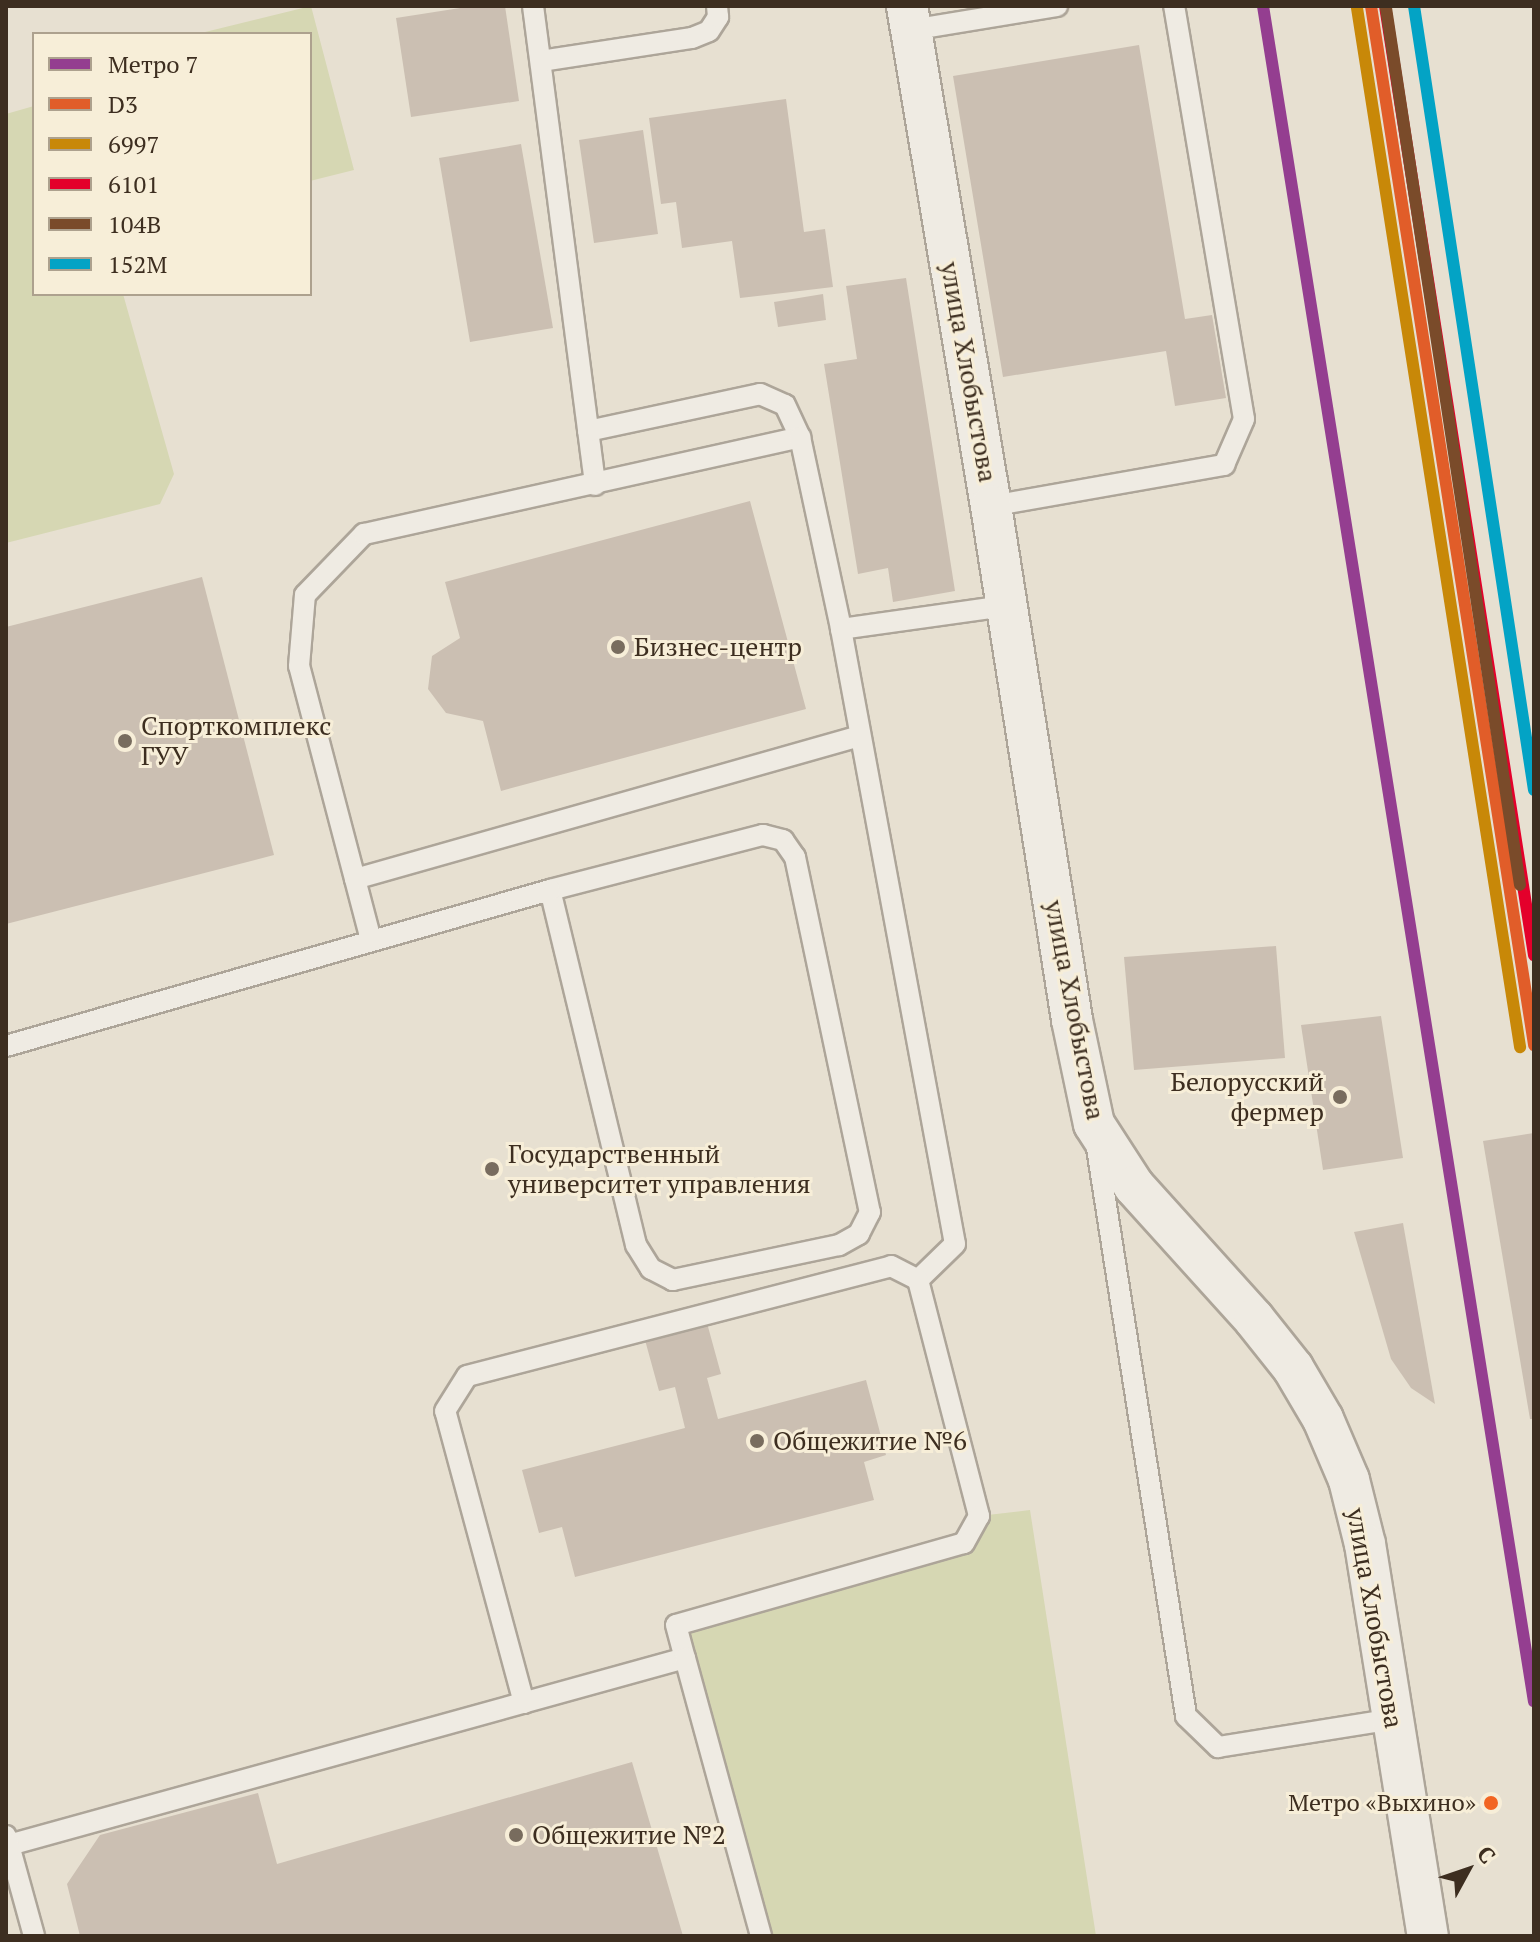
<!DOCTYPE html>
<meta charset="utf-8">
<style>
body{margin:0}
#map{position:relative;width:1540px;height:1942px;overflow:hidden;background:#e7e0d1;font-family:"PT Serif",serif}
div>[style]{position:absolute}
.green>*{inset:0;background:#d6d7b3}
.building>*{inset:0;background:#cbbfb2}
.roads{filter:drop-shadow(2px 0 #ada599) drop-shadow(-2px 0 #ada599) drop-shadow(0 2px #ada599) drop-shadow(0 -2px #ada599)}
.service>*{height:20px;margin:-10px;padding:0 10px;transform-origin:10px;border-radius:10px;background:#efebe3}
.minor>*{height:40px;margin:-20px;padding:0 20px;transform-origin:20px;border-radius:20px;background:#efebe3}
.rail-1>*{height:12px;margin:-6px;padding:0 6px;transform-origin:6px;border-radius:6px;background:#e15d29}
.rail-2>*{height:12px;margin:-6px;padding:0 6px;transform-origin:6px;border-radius:6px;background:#c88808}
.rail-3>*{height:12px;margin:-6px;padding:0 6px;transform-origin:6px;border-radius:6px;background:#e4002b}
.rail-4>*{height:12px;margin:-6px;padding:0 6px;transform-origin:6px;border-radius:6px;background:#7a4b2a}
.rail-5>*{height:12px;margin:-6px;padding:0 6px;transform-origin:6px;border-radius:6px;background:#03a3c5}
.metro-1>*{height:12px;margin:-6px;padding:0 6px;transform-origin:6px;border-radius:6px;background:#943e90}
.dots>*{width:22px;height:22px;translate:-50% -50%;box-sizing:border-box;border:4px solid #f7eed8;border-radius:50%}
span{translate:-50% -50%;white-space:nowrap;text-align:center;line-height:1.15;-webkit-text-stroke:6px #f7eed8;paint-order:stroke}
.bus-label{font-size:24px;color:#3d2e20}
.right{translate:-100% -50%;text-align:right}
.street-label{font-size:26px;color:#3d2e20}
.poi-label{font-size:26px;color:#3d2e20}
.left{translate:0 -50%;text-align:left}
.frame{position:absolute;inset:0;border:8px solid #3d2e20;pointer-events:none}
.legend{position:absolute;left:32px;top:32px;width:280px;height:264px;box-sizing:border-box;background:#f7eed8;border:2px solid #ada18e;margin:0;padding:10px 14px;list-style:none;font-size:24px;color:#3d2e20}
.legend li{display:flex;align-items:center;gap:16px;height:40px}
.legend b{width:40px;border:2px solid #ada18e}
.north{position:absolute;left:1428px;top:1830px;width:80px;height:80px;-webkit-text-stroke:6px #f7eed8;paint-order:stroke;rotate:50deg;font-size:22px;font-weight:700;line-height:32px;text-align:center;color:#3d2e20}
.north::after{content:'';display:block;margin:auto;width:28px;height:36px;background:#3d2e20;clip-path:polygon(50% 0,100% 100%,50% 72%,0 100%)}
</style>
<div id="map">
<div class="green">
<i style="clip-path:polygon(311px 6px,354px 170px,310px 181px,310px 34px,197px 34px)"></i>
<i style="clip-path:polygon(34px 106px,34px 294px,123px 294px,174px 474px,160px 504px,6px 543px,6px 114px)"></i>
<i style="clip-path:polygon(1030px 1510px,1096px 1936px,762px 1936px,676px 1625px,963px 1543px,979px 1516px)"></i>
</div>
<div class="building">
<i style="clip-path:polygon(473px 6px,505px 6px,519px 101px,411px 117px,396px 18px)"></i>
<i style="clip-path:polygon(1139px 45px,1185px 319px,1212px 315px,1226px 398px,1175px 406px,1166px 351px,1003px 377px,953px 76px)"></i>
<i style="clip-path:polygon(786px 99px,804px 232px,825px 229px,833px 287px,740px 298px,732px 241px,682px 248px,676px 202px,661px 204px,649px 118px)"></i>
<i style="clip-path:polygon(643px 130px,658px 234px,594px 243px,579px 140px)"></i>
<i style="clip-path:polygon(521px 144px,553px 328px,470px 342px,439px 158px)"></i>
<i style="clip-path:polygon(906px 278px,955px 591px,893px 602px,888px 568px,858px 574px,824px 364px,857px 359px,846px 286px)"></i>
<i style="clip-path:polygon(823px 294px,826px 320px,778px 327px,774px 302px)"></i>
<i style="clip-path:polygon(750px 501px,806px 709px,501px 791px,483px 721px,446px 713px,428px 689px,432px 656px,460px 638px,445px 582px)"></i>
<i style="clip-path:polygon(202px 577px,274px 855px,6px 924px,6px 627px)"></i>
<i style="clip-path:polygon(1276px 946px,1285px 1058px,1134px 1070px,1124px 957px)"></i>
<i style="clip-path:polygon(1381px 1016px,1403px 1158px,1323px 1170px,1301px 1025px)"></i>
<i style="clip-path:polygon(1534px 1133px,1534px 1419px,1530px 1419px,1483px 1141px)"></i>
<i style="clip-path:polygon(1403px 1223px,1435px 1404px,1411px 1388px,1391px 1359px,1354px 1232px)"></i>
<i style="clip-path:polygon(707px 1323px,721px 1374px,707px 1378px,718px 1419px,866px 1380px,886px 1455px,864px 1462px,874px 1500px,575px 1577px,562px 1527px,539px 1533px,522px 1470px,685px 1428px,675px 1387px,659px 1391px,645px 1340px)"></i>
<i style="clip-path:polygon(632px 1762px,683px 1936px,80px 1936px,67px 1884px,100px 1835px,258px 1793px,277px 1864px)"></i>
</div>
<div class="roads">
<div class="service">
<i style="left:533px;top:6px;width:483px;rotate:82.6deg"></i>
<i style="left:911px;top:30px;width:148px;rotate:-9.3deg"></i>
<i style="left:541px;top:61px;width:153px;rotate:-8.7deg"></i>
<i style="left:692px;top:38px;width:18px;rotate:-22deg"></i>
<i style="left:709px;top:31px;width:17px;rotate:-57deg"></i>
<i style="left:718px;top:17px;width:11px;rotate:-95deg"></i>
<i style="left:588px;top:431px;width:176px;rotate:-12.1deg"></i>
<i style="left:760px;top:394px;width:27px;rotate:24deg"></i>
<i style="left:785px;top:405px;width:35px;rotate:65deg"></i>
<i style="left:991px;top:506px;width:237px;rotate:-10deg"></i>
<i style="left:1224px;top:465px;width:50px;rotate:-66.5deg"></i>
<i style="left:1244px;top:419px;width:419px;rotate:-99.6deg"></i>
<i style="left:841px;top:629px;width:166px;rotate:-8deg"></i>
<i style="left:763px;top:835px;width:21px;rotate:14deg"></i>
<i style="left:783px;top:840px;width:21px;rotate:55deg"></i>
<i style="left:795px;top:857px;width:363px;rotate:78.1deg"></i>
<i style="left:870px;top:1212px;width:25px;rotate:117deg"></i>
<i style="left:859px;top:1234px;width:23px;rotate:151deg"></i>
<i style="left:839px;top:1245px;width:170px;rotate:168.1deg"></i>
<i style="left:673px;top:1280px;width:25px;rotate:-153deg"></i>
<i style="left:651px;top:1269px;width:28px;rotate:-122deg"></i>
<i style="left:636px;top:1245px;width:365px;rotate:-103.6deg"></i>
<i style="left:550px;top:890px;width:220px;rotate:-14.5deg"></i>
<i style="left:355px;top:879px;width:525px;rotate:-15.81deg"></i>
<i style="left:371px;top:940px;width:283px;rotate:-104.7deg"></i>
<i style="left:299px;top:666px;width:71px;rotate:-85.2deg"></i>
<i style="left:305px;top:595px;width:85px;rotate:-46deg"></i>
<i style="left:364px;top:534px;width:447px;rotate:-12.5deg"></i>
<i style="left:800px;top:437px;width:196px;rotate:77.9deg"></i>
<i style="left:841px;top:629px;width:625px;rotate:79.5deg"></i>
<i style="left:955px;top:1244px;width:52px;rotate:135.8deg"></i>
<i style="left:6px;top:1046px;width:566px;rotate:-16deg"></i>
<i style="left:1097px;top:1148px;width:575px;rotate:81.09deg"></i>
<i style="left:1186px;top:1716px;width:45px;rotate:44.1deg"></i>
<i style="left:1218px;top:1747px;width:177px;rotate:-9.1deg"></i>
<i style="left:524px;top:1703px;width:302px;rotate:-105.1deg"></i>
<i style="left:445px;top:1411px;width:41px;rotate:-57.8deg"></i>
<i style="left:467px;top:1376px;width:438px;rotate:-14.5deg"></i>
<i style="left:891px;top:1266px;width:30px;rotate:27deg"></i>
<i style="left:918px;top:1280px;width:244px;rotate:75.5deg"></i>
<i style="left:979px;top:1516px;width:31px;rotate:119deg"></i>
<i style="left:964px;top:1543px;width:299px;rotate:164.1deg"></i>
<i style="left:676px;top:1625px;width:34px;rotate:75deg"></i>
<i style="left:6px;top:1836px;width:9px;rotate:72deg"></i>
<i style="left:9px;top:1845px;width:701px;rotate:-15.46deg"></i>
<i style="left:685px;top:1658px;width:288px;rotate:74.7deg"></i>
<i style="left:9px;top:1845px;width:94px;rotate:74.6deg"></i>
</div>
<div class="minor">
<i style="left:907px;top:6px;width:507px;rotate:80.46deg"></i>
<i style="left:991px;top:506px;width:520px;rotate:81.04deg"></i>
<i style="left:1072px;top:1020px;width:106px;rotate:78.1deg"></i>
<i style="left:1094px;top:1124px;width:74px;rotate:57.2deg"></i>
<i style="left:1134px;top:1186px;width:179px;rotate:47.9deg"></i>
<i style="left:1254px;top:1319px;width:63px;rotate:51.5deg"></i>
<i style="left:1293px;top:1368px;width:59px;rotate:59.5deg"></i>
<i style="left:1323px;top:1419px;width:66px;rotate:66.9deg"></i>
<i style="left:1349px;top:1480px;width:66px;rotate:76deg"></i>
<i style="left:1365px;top:1544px;width:397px;rotate:80.9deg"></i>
</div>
</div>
<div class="rail-1">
<i style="left:1371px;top:6px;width:1052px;rotate:81.08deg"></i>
</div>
<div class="rail-2">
<i style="left:1357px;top:8px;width:1052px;rotate:81.08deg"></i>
</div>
<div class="rail-3">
<i style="left:1385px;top:6px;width:961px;rotate:81.08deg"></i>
</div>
<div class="rail-4">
<i style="left:1386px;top:8px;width:887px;rotate:81.31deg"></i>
</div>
<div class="rail-5">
<i style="left:1414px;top:6px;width:793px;rotate:81.3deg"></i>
</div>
<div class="metro-1">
<i style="left:1263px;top:6px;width:1717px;rotate:80.92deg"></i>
</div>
<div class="dots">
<i style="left:618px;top:647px;background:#786c5e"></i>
<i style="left:125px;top:741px;background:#786c5e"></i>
<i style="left:1340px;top:1097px;background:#786c5e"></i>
<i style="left:492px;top:1169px;background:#786c5e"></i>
<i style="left:757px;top:1441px;background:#786c5e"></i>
<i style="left:1491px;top:1803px;background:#f26522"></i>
<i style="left:516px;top:1835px;background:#786c5e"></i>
</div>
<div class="bus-label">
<span class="right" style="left:1476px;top:1803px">Метро «Выхино»</span>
</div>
<div class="street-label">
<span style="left:969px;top:372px;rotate:80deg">улица Хлобыстова</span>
<span style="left:1075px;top:1010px;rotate:79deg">улица Хлобыстова</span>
<span style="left:1375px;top:1618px;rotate:80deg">улица Хлобыстова</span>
</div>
<div class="poi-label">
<span class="left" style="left:634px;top:647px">Бизнес-центр</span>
<span class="left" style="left:141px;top:741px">Спорткомплекс<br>ГУУ</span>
<span class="right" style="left:1324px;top:1097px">Белорусский<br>фермер</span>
<span class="left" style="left:508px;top:1169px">Государственный<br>университет управления</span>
<span class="left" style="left:773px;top:1441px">Общежитие №6</span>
<span class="left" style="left:532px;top:1835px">Общежитие №2</span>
</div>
<div class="frame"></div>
<ul class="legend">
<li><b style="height:10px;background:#943e90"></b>Метро 7</li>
<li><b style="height:10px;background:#e15d29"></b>D3</li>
<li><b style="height:10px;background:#c88808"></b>6997</li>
<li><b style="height:10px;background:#e4002b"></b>6101</li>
<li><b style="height:10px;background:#7a4b2a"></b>104В</li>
<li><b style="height:10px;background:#03a3c5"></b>152М</li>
</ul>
<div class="north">С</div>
</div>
